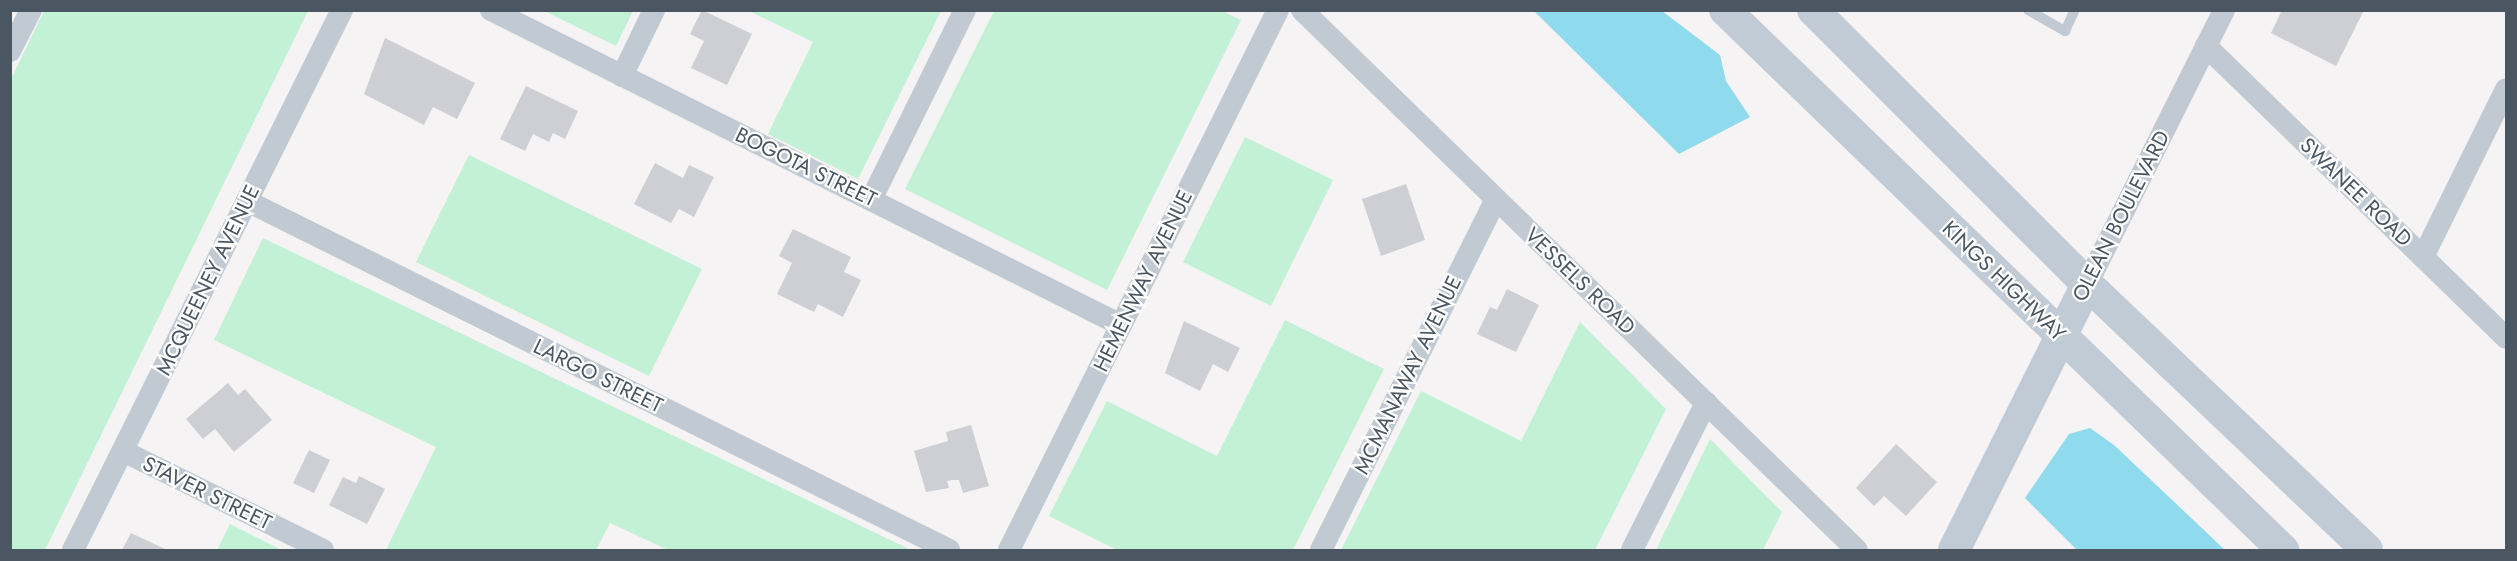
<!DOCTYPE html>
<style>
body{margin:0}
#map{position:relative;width:2517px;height:561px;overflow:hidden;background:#f5f3f3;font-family:Jost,sans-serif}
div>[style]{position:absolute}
.green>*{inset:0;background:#c3f1d5}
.water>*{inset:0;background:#90daee}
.building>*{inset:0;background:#cdcfd5}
.lane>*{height:10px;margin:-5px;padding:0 5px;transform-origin:5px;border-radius:5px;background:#c1cad2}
.street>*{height:22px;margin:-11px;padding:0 11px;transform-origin:11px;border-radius:11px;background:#c1cad2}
.secondary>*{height:32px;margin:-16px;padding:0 16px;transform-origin:16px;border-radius:16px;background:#c1cbd6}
span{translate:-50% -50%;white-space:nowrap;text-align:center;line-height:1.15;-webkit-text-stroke:4.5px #fff;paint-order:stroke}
.street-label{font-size:21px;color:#4a5661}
.frame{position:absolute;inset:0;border:12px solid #4a5661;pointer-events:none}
</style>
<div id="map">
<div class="green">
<i style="clip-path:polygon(44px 11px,308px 11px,45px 550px,11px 550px,11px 79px)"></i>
<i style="clip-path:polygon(544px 11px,633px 11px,616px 46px)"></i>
<i style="clip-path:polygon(749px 11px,941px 11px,858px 179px,768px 134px,813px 42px)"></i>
<i style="clip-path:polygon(1222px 11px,1241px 20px,1107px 290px,905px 189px,994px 11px)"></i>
<i style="clip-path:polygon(1245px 137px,1333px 180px,1271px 306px,1183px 262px)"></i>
<i style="clip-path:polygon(469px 155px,702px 269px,649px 376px,416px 262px)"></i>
<i style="clip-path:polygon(263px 238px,911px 550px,668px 550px,610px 523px,596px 550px,386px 550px,436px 447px,214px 340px)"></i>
<i style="clip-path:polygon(1285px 320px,1384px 369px,1293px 550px,1117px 550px,1049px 516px,1107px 401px,1217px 456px)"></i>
<i style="clip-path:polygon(1580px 322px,1666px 409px,1595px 550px,1341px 550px,1421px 391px,1521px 441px)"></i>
<i style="clip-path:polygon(1710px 439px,1782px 512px,1763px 550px,1656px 550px)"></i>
<i style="clip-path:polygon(230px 524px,280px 549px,279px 550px,217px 550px)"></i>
</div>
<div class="water">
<i style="clip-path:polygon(1534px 11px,1662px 11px,1720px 55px,1726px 81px,1750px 117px,1679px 154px)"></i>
<i style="clip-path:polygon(2090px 428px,2114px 445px,2225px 550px,2077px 550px,2025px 498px,2069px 434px)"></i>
</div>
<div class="building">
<i style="clip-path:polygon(702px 10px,752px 34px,727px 85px,691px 68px,704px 41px,690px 34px)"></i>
<i style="clip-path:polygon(2282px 10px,2364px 10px,2336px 66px,2271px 33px)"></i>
<i style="clip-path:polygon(385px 38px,475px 83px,457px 119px,433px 107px,424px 125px,364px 94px)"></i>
<i style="clip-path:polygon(526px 86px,578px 111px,565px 139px,553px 133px,549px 142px,533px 134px,525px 151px,500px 139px)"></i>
<i style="clip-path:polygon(655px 163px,683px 178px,689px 165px,714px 177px,694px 217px,679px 209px,671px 223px,634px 204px)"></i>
<i style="clip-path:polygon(1406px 184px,1425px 240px,1381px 256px,1362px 199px)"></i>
<i style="clip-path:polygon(793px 229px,851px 257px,844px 272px,861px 280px,843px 317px,818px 304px,814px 312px,777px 294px,792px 263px,779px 256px)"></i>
<i style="clip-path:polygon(1507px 289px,1539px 305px,1516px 352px,1477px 334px,1490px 307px,1497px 310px)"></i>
<i style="clip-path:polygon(1184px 321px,1240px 348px,1228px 372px,1213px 364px,1200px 391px,1165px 373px)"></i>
<i style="clip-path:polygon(228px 383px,238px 395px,245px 389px,272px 420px,234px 452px,215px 429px,203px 439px,186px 419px)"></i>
<i style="clip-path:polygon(971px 425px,989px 486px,963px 493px,959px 480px,952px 480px,947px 481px,949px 488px,926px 492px,914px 451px,948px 441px,946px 432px)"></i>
<i style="clip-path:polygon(1896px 444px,1937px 482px,1906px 516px,1884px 496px,1874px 506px,1856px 488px)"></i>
<i style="clip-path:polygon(309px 450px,330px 460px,314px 493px,293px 483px)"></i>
<i style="clip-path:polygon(359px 476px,385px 489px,367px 524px,329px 505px,343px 477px,356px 483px)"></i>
<i style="clip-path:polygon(131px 533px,167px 550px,122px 550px)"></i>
</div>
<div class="lane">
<i style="left:2028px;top:10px;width:43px;rotate:29.6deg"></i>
<i style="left:2065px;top:31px;width:23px;rotate:-65deg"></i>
</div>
<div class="street">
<i style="left:491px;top:10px;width:704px;rotate:26.57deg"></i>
<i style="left:1302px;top:10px;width:774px;rotate:44.22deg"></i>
<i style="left:2206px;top:46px;width:419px;rotate:44.2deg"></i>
<i style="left:10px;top:51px;width:46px;rotate:-62.9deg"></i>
<i style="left:622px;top:76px;width:73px;rotate:-64.1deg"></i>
<i style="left:871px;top:200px;width:212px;rotate:-63.7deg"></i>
<i style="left:247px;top:201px;width:784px;rotate:26.43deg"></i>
<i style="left:2423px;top:257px;width:187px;rotate:-63.7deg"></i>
<i style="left:2087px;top:284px;width:306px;rotate:-63.4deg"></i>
<i style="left:123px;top:451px;width:223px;rotate:26.3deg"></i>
<i style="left:73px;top:550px;width:603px;rotate:-63.52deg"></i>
<i style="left:1009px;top:550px;width:603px;rotate:-63.52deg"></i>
<i style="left:1321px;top:550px;width:392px;rotate:-63.5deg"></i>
<i style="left:1632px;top:550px;width:165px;rotate:-63.3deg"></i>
</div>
<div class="secondary">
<i style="left:1725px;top:10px;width:777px;rotate:44.06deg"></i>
<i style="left:1813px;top:10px;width:387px;rotate:45deg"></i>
<i style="left:2087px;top:284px;width:386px;rotate:43.5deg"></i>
<i style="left:1954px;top:550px;width:297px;rotate:-63.4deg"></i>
</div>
<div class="street-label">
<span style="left:806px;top:167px;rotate:26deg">BOGOTA STREET</span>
<span style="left:2356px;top:192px;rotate:44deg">SWANEE ROAD</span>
<span style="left:2121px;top:216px;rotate:-63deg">OLEAN BOULEVARD</span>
<span style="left:208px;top:280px;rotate:-64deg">MCQUEENEY AVENUE</span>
<span style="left:1143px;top:281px;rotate:-64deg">HEMENWAY AVENUE</span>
<span style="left:1580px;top:281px;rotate:44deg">VESSELS ROAD</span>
<span style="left:2004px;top:281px;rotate:44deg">KINGS HIGHWAY</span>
<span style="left:1408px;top:375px;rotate:-64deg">MCMANAWAY AVENUE</span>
<span style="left:598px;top:376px;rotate:26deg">LARGO STREET</span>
<span style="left:207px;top:493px;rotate:26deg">STAVER STREET</span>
</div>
<div class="frame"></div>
</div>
